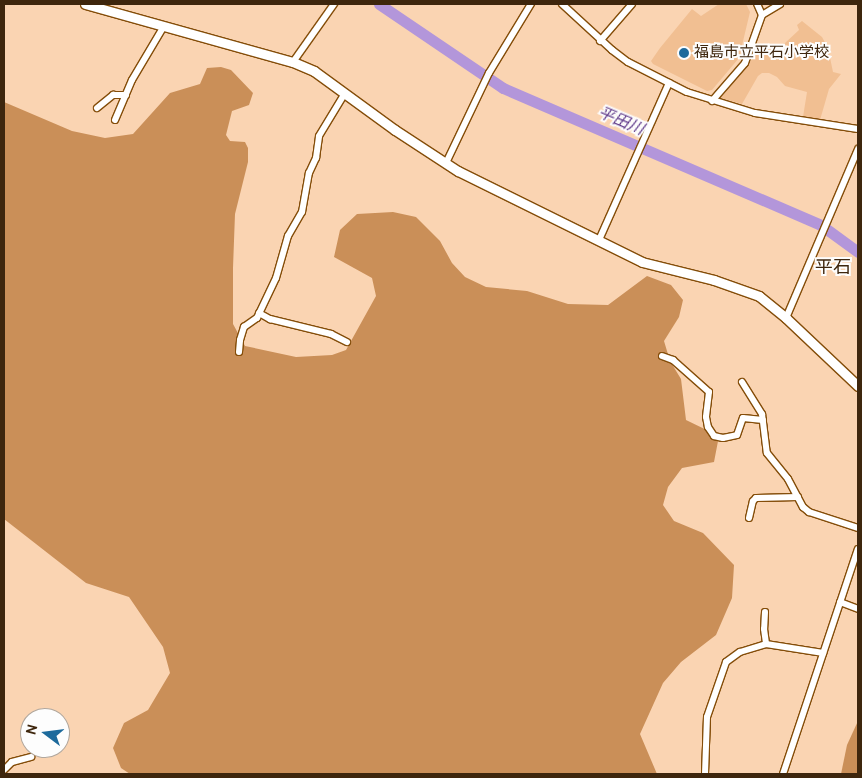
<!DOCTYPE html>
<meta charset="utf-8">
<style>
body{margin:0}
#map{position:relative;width:862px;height:778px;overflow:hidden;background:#fad4b2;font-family:Cabin,"Noto Sans JP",sans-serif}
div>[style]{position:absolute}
.green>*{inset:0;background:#f1bf92}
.forest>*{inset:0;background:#ca8f58}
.river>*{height:11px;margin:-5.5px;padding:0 5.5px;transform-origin:5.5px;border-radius:5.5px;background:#b396da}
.roads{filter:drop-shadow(1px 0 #844d09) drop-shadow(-1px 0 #844d09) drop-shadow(0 1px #844d09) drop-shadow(0 -1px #844d09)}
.street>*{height:6px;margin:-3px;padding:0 3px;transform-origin:3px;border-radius:3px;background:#fff}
.secondary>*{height:9px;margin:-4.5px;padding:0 4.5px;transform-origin:4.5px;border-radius:4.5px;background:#fff}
.dots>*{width:14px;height:14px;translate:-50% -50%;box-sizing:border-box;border:2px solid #fdfdfd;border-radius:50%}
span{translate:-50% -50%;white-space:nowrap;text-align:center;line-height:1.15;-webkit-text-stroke:4px #fdfdfd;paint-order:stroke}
.poi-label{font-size:15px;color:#3e260d}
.left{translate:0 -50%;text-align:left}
.water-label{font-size:16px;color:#5c3586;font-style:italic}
.quarter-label{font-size:18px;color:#3e260d}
.frame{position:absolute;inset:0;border:5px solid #3e260d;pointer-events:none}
.north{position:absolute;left:20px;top:708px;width:50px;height:50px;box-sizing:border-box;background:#fdfdfd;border:1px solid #b1a79d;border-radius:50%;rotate:285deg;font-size:14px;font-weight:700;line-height:20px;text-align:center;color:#3e260d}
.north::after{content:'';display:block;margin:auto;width:18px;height:22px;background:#1d6a9c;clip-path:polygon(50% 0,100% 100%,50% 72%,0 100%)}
</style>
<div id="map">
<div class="green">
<i style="clip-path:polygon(719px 4px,746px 4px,750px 12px,739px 58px,712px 90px,707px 91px,653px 64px,651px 61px,660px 48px,692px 9px,701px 16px)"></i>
<i style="clip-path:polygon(802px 21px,822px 37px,828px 48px,833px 72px,841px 74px,829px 89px,820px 120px,803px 117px,807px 92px,785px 86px,777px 77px,769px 73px,762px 73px,758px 76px,742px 104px,721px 98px,755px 55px,785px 43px,799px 30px,797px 25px)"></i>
</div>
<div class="forest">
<i style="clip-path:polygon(221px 67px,231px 70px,253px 93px,249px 105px,232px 111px,226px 135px,230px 141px,245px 142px,248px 148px,248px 162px,235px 214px,233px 268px,233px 324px,245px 346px,296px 357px,332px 355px,346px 350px,376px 296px,372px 278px,334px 257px,340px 230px,357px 214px,393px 212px,416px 217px,440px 241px,452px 263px,465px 277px,486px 287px,527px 291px,568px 304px,608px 305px,647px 276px,671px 285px,683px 300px,679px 317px,664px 341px,670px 361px,681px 379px,686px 420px,719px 436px,714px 462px,682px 468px,668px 487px,663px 505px,674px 521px,703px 533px,734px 565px,732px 598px,716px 635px,681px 662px,663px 683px,640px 734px,657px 774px,130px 774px,121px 768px,113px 748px,124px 723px,148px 710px,170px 673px,163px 647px,129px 597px,86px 583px,4px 519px,4px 102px,72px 131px,105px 138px,133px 134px,170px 93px,200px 84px,207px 68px)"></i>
<i style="clip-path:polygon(858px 721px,858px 774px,841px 774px,847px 745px)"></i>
</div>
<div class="river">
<i style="left:379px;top:4px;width:150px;rotate:34.1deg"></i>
<i style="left:503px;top:88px;width:346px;rotate:23.3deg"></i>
<i style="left:821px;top:225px;width:46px;rotate:36.1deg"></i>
</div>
<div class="roads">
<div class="street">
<i style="left:562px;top:4px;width:68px;rotate:42.6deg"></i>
<i style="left:612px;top:50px;width:20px;rotate:37deg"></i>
<i style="left:628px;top:62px;width:66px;rotate:27deg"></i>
<i style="left:687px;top:92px;width:71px;rotate:17.2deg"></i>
<i style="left:755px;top:113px;width:104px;rotate:8.8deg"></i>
<i style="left:762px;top:15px;width:21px;rotate:-31deg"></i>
<i style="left:600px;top:41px;width:49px;rotate:-49.1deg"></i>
<i style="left:293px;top:62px;width:71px;rotate:-54.7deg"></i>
<i style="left:712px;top:101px;width:50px;rotate:-49deg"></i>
<i style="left:745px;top:63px;width:51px;rotate:-70.5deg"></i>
<i style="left:762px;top:15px;width:12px;rotate:-114deg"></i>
<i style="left:97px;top:108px;width:21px;rotate:-39deg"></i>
<i style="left:113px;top:95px;width:13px"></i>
<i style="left:115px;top:120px;width:43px;rotate:-67deg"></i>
<i style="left:132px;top:80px;width:63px;rotate:-59.3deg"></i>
<i style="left:446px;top:163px;width:100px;rotate:-64.5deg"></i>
<i style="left:489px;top:73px;width:81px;rotate:-58.7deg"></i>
<i style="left:599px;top:240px;width:172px;rotate:-66deg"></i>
<i style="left:259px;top:313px;width:13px;rotate:29deg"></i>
<i style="left:270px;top:319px;width:63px;rotate:13.8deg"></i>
<i style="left:331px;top:334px;width:18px;rotate:27deg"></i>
<i style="left:786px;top:318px;width:184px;rotate:-66.9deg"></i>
<i style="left:239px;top:352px;width:12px;rotate:-85deg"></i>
<i style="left:240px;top:340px;width:14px;rotate:-73deg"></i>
<i style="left:244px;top:327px;width:16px;rotate:-35deg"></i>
<i style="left:257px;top:318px;width:44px;rotate:-64.6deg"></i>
<i style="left:276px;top:278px;width:44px;rotate:-74.1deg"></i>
<i style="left:288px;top:236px;width:28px;rotate:-60deg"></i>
<i style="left:302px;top:212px;width:40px;rotate:-80deg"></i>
<i style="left:309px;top:173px;width:17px;rotate:-65deg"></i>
<i style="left:316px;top:158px;width:22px;rotate:-82deg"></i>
<i style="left:319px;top:136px;width:50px;rotate:-58.8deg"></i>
<i style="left:662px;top:356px;width:12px;rotate:20deg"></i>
<i style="left:673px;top:360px;width:48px;rotate:41.6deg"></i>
<i style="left:709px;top:392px;width:25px;rotate:97deg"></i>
<i style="left:706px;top:417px;width:10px;rotate:79deg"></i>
<i style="left:708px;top:427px;width:11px;rotate:56deg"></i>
<i style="left:714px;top:436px;width:9px;rotate:13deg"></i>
<i style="left:723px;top:438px;width:14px;rotate:-12deg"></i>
<i style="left:737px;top:435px;width:18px;rotate:-71deg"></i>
<i style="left:743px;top:418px;width:20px;rotate:6deg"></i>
<i style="left:742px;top:382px;width:38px;rotate:58deg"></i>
<i style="left:762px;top:414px;width:39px;rotate:83deg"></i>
<i style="left:767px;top:453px;width:33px;rotate:51deg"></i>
<i style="left:788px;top:479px;width:32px;rotate:62deg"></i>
<i style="left:803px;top:507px;width:8px;rotate:40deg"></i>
<i style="left:809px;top:512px;width:52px;rotate:18.1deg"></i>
<i style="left:749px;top:518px;width:17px;rotate:-77deg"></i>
<i style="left:753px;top:501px;width:4px;rotate:-45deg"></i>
<i style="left:756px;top:498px;width:42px;rotate:-1.4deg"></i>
<i style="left:840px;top:602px;width:19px;rotate:21deg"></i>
<i style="left:765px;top:612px;width:17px;rotate:93deg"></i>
<i style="left:764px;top:629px;width:15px;rotate:82deg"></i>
<i style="left:4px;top:770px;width:11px;rotate:-45deg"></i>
<i style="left:12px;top:762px;width:20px;rotate:-15deg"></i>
<i style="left:705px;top:774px;width:57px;rotate:-88deg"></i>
<i style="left:707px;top:717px;width:58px;rotate:-70.9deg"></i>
<i style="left:726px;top:662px;width:17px;rotate:-36deg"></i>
<i style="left:740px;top:652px;width:27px;rotate:-17deg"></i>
<i style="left:766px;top:644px;width:58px;rotate:9deg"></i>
<i style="left:783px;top:774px;width:237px;rotate:-71.6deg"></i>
</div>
<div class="secondary">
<i style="left:85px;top:4px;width:216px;rotate:15.6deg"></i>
<i style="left:293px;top:62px;width:23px;rotate:23deg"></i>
<i style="left:314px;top:71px;width:100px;rotate:36.1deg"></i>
<i style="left:395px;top:130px;width:75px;rotate:33.1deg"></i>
<i style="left:458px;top:171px;width:205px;rotate:26.3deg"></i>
<i style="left:642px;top:262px;width:74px;rotate:14deg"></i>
<i style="left:714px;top:280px;width:48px;rotate:19.6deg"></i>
<i style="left:759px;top:296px;width:35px;rotate:39deg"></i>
<i style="left:786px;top:318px;width:99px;rotate:43.4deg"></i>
</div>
</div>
<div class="dots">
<i style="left:684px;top:53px;background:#1d6a9c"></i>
</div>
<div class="poi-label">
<span class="left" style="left:694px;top:53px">福島市立平石小学校</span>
</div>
<div class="water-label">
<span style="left:621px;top:121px;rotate:23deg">平田川</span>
</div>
<div class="quarter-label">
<span style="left:833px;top:267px">平石</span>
</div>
<div class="frame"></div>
<div class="north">N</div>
</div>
